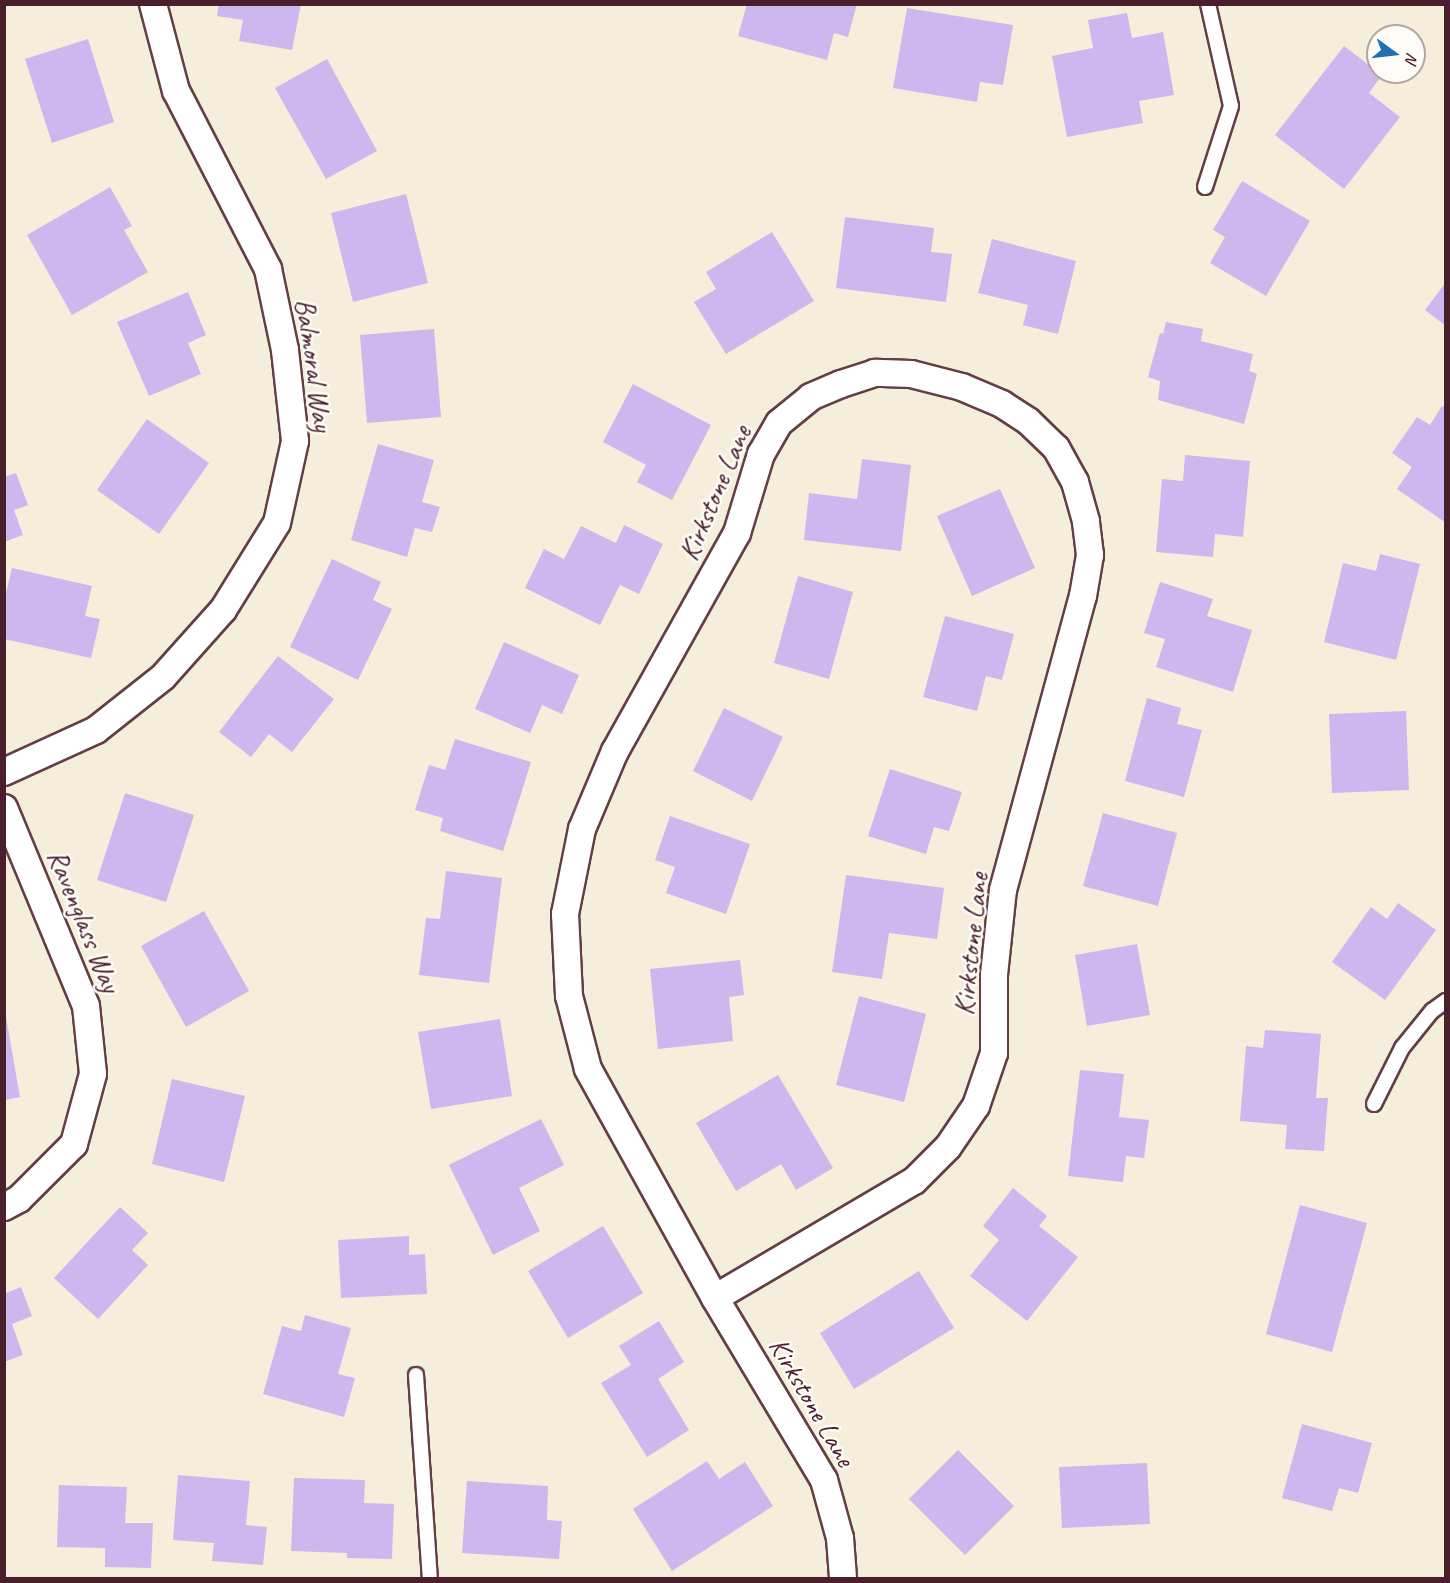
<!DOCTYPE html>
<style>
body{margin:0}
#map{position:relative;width:1450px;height:1583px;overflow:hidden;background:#f5eeda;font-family:Caveat,sans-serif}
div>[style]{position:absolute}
.building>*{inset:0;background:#cbb8ee}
.roads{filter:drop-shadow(2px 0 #643e45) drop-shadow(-2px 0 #643e45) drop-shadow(0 2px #643e45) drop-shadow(0 -2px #643e45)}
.service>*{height:14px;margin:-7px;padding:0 7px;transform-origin:7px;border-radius:7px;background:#fff}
.minor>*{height:26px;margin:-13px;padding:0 13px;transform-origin:13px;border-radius:13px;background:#fff}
span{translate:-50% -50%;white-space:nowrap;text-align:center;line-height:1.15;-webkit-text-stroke:5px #fdfcf7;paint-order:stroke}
.street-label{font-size:28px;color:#4a1f2b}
.frame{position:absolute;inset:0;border:6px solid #4a1f2b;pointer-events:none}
.north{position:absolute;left:1366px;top:24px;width:60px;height:60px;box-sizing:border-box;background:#fdfcf7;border:2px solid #b5a4a5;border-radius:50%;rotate:105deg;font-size:16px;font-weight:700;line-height:24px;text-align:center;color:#4a1f2b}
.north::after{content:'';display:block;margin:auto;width:21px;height:27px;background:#1f6fb2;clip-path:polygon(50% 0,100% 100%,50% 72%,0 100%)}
</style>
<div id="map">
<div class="building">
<i style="clip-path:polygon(219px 4px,301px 4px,292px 50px,239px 41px,243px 20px,217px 16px)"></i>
<i style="clip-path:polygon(747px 4px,857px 4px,848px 37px,834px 33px,827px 60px,738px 36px)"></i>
<i style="clip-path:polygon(907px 8px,1013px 25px,1003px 85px,980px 82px,977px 102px,893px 88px)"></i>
<i style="clip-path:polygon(1127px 13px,1132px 38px,1163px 32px,1174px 95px,1139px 101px,1143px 123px,1067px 137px,1052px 56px,1093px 48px,1088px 20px)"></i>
<i style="clip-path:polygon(88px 39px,114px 122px,52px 143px,25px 59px)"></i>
<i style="clip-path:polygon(1344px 46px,1382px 75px,1369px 93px,1400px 117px,1344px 189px,1275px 135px)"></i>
<i style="clip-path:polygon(327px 59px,377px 151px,326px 179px,275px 88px)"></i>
<i style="clip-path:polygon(1242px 181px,1310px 221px,1266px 296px,1210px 263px,1225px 237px,1213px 230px)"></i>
<i style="clip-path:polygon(110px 187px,132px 226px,124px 230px,148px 272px,72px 315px,27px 235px)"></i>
<i style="clip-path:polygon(406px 194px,428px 283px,353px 302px,331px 213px)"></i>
<i style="clip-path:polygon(845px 217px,934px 228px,931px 252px,952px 254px,946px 302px,836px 288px)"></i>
<i style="clip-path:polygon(772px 232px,814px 301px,726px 354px,694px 302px,716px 289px,706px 272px)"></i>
<i style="clip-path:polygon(992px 239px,1076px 261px,1058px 334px,1023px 325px,1028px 305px,978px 293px)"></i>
<i style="clip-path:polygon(1446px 282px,1446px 326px,1425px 310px)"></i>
<i style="clip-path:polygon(188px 292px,206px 335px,188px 343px,201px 374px,149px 396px,117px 322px)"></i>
<i style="clip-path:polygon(1166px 322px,1203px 329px,1201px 341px,1253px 354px,1249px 371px,1257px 374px,1244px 424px,1158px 400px,1160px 381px,1148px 377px,1160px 333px,1163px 334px)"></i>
<i style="clip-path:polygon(434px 329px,441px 417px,367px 423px,360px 335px)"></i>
<i style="clip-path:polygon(633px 384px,711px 425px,672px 500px,637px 482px,646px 465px,603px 442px)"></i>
<i style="clip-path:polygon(1442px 406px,1446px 408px,1446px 523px,1397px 489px,1412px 467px,1392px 453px,1417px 417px,1430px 425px)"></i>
<i style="clip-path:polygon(147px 419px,209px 463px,159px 534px,97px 490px)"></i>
<i style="clip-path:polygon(378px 444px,434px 460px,422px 502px,440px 507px,432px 532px,415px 528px,407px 557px,351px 540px)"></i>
<i style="clip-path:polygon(1185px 455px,1250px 461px,1243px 537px,1215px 534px,1213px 557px,1156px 552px,1162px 479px,1183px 481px)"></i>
<i style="clip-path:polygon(862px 459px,911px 465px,901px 551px,804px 540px,809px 493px,857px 499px)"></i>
<i style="clip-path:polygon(16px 473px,28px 505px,14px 510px,23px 535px,4px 542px,4px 477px)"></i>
<i style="clip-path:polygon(1000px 489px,1035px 568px,972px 596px,937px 516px)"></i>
<i style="clip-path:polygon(624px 525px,663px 544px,639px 594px,620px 585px,600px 625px,525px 588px,544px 549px,564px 559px,581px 526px,616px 543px)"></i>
<i style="clip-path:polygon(1380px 554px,1420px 564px,1396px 660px,1324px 642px,1343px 563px,1376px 571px)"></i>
<i style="clip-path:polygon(332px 559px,381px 582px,373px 600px,392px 609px,358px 680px,290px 647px)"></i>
<i style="clip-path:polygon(12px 568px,92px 586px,85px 616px,100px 619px,91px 658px,4px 639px,4px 601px)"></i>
<i style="clip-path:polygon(798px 576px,853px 592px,829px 679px,774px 663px)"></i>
<i style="clip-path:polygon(1160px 582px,1213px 599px,1207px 616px,1252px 630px,1233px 692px,1156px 667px,1165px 639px,1144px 633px)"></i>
<i style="clip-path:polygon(945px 616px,1014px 634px,1002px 680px,986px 676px,977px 711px,923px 697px)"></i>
<i style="clip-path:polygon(504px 642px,579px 675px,562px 714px,542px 705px,530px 733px,475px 709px)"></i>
<i style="clip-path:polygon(278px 656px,334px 699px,292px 752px,269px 734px,251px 757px,219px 732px)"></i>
<i style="clip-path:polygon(1147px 698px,1181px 708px,1177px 724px,1202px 730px,1184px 797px,1125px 781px)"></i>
<i style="clip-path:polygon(724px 708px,783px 737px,752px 801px,693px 771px)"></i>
<i style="clip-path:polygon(1406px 711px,1409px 790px,1332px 793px,1329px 714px)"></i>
<i style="clip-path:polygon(455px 739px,531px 762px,503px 851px,440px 831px,443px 818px,415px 810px,429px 765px,445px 770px)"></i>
<i style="clip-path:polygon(890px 769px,962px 792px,949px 831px,934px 827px,926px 854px,868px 836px)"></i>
<i style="clip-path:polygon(125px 793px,194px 815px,166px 902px,97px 880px)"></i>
<i style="clip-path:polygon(1103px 813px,1177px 833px,1158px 906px,1083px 886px)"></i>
<i style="clip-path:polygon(670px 816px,750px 844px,726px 914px,666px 893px,675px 867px,655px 860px)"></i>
<i style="clip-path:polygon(446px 871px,502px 878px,489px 983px,419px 975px,426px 918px,440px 919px)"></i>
<i style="clip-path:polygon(846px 875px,944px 888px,937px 939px,889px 933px,882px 979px,832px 972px)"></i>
<i style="clip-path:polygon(1398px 903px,1436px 930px,1385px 1000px,1332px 962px,1371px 907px,1387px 919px)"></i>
<i style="clip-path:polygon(204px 911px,249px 991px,186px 1027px,141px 946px)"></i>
<i style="clip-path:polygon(1137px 944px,1150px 1015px,1087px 1026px,1075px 955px)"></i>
<i style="clip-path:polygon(740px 960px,744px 995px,729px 997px,733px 1041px,658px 1049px,650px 969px)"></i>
<i style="clip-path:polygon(859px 996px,926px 1014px,904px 1102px,836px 1085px)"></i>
<i style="clip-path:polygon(5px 1011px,20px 1097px,5px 1100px)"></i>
<i style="clip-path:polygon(500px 1019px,512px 1096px,431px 1109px,418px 1032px)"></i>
<i style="clip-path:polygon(1265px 1030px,1321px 1034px,1316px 1098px,1328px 1098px,1324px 1151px,1285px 1149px,1287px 1125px,1240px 1121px,1246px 1046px,1263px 1048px)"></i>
<i style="clip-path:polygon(1080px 1070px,1124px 1074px,1119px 1117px,1149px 1120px,1144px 1158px,1126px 1156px,1123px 1182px,1068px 1176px)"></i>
<i style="clip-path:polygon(778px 1075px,833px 1168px,796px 1190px,781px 1164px,736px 1191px,696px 1123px)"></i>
<i style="clip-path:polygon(172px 1079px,245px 1096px,224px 1182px,152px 1164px)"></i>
<i style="clip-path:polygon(541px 1119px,564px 1165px,519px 1188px,540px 1231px,493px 1255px,449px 1165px)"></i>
<i style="clip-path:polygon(1013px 1188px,1047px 1216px,1039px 1226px,1078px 1257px,1027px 1321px,970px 1276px,999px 1240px,983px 1226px)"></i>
<i style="clip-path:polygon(1300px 1205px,1367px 1223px,1332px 1352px,1266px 1334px)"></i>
<i style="clip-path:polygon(120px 1207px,148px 1233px,132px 1250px,148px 1265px,98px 1319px,54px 1278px)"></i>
<i style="clip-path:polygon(603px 1226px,643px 1293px,568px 1338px,528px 1271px)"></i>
<i style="clip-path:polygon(409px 1236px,409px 1255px,425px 1254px,427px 1294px,341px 1298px,338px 1240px)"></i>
<i style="clip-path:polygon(919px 1271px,954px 1328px,854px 1389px,820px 1333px)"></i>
<i style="clip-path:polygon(21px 1287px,32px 1316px,12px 1324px,23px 1355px,4px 1362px,4px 1294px)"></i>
<i style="clip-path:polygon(305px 1315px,351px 1328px,338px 1374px,355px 1378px,344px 1417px,263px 1394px,282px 1326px,301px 1331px)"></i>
<i style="clip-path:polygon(659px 1321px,684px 1362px,658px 1379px,689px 1430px,647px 1457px,601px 1383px,631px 1365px,619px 1346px)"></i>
<i style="clip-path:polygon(1302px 1424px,1372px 1443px,1358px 1493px,1339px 1488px,1332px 1511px,1282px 1498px)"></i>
<i style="clip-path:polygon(958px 1450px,1014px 1506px,965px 1555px,909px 1499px)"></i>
<i style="clip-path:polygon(707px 1461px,719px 1479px,745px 1462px,773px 1506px,672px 1571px,633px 1509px)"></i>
<i style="clip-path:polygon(1147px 1463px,1150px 1524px,1062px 1528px,1059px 1467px)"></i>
<i style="clip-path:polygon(178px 1475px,250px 1481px,246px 1525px,267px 1527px,263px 1565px,212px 1561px,214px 1543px,173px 1540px)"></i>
<i style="clip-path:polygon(294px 1478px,365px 1480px,364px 1503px,394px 1504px,392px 1559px,347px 1558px,347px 1553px,291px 1551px)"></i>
<i style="clip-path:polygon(467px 1481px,548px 1486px,547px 1520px,562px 1521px,559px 1559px,462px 1553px)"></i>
<i style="clip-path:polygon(59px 1485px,127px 1487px,125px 1523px,153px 1523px,151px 1568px,105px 1567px,105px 1548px,57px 1547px)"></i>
</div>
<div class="roads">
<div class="service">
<i style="left:1205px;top:187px;width:85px;rotate:-72.2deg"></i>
<i style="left:1231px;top:106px;width:105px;rotate:-102.7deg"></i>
<i style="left:1374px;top:1104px;width:63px;rotate:-63.4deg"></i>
<i style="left:1402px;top:1048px;width:48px;rotate:-51deg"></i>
<i style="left:1432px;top:1011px;width:17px;rotate:-36deg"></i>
<i style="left:416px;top:1375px;width:203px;rotate:86.1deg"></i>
</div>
<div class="minor">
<i style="left:4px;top:772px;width:101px;rotate:-24.5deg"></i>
<i style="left:96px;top:730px;width:85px;rotate:-38.3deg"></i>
<i style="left:163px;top:677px;width:90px;rotate:-48.2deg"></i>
<i style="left:223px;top:610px;width:102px;rotate:-58.2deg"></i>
<i style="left:277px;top:523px;width:84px;rotate:-77.6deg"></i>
<i style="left:295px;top:441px;width:92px;rotate:-96.3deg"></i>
<i style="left:285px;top:350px;width:83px;rotate:-101.9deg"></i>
<i style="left:268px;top:269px;width:200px;rotate:-117.3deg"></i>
<i style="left:176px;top:91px;width:90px;rotate:-104.8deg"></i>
<i style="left:4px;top:808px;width:214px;rotate:67.5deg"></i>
<i style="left:86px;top:1006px;width:68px;rotate:84.1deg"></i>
<i style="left:93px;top:1074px;width:73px;rotate:105.2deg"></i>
<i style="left:74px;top:1144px;width:78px;rotate:135deg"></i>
<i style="left:19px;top:1199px;width:17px;rotate:152deg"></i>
<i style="left:715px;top:1298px;width:231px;rotate:-30.5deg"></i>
<i style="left:914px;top:1181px;width:48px;rotate:-45deg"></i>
<i style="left:948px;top:1147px;width:50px;rotate:-55.7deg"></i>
<i style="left:976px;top:1106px;width:56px;rotate:-71.2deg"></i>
<i style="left:994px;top:1053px;width:78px;rotate:-90deg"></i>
<i style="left:994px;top:975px;width:85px;rotate:-84deg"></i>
<i style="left:1003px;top:890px;width:305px;rotate:-74.8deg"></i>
<i style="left:1083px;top:596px;width:42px;rotate:-80.3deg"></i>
<i style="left:1090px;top:555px;width:34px;rotate:-97deg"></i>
<i style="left:1086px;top:521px;width:41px;rotate:-105.8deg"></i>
<i style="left:1075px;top:482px;width:39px;rotate:-119deg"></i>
<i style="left:1056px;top:448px;width:39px;rotate:-136deg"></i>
<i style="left:1028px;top:421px;width:31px;rotate:-147deg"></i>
<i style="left:1002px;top:404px;width:43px;rotate:-157deg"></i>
<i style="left:962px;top:387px;width:53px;rotate:-165.7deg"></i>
<i style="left:911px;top:374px;width:36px;rotate:-178deg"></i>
<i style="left:875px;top:373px;width:36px;rotate:162deg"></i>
<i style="left:841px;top:384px;width:33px;rotate:157deg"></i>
<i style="left:811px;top:397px;width:41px;rotate:140.9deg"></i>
<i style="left:779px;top:423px;width:36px;rotate:120deg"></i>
<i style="left:761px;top:454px;width:83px;rotate:106.9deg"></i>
<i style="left:737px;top:533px;width:250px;rotate:119.2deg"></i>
<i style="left:615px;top:751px;width:85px;rotate:112.9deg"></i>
<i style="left:582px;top:829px;width:87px;rotate:101.3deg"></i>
<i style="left:565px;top:914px;width:82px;rotate:87.2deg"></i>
<i style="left:569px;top:996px;width:75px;rotate:75.4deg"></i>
<i style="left:588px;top:1069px;width:262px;rotate:61deg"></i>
<i style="left:715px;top:1298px;width:212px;rotate:59.1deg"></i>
<i style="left:824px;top:1480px;width:60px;rotate:74.6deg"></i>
<i style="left:840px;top:1538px;width:40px;rotate:85.7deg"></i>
</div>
</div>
<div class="street-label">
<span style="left:314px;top:365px;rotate:82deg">Balmoral Way</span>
<span style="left:715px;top:493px;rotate:-67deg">Kirkstone Lane</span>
<span style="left:84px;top:921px;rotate:68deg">Ravenglass Way</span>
<span style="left:971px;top:944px;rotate:-84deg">Kirkstone Lane</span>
<span style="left:812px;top:1402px;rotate:60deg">Kirkstone Lane</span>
</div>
<div class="frame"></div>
<div class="north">N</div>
</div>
